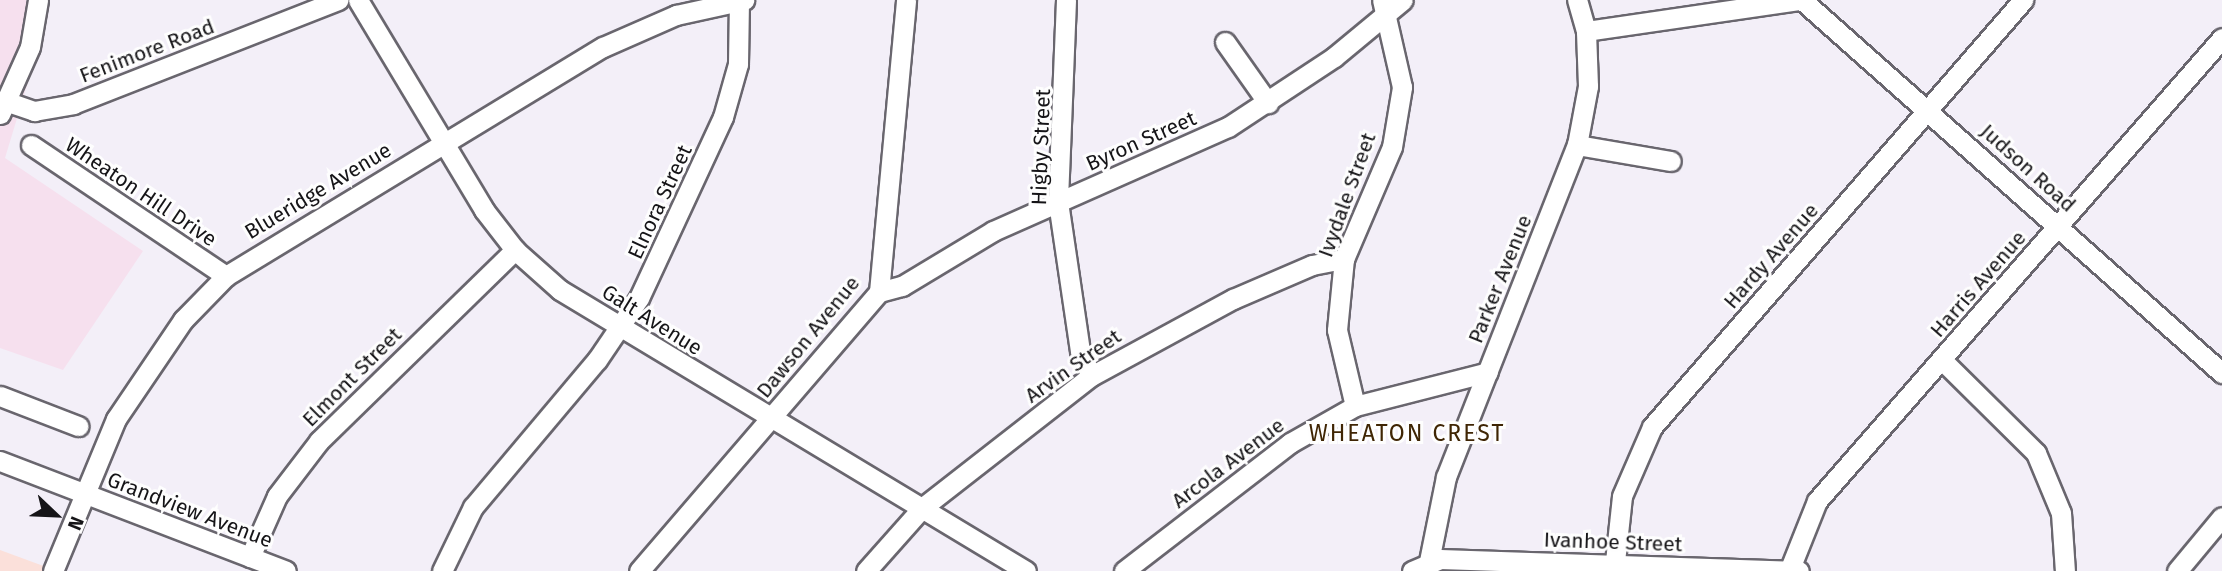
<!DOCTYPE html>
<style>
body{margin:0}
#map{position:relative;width:2222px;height:571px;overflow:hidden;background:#f3eff8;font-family:"Fira Sans",sans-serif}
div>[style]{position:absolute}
.commercial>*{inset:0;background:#fbe0da}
.industrial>*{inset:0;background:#f6e0ee}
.roads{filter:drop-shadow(2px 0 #69666e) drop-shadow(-2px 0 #69666e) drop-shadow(0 2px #69666e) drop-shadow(0 -2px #69666e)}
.minor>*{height:19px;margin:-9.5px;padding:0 9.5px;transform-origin:9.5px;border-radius:9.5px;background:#fff}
span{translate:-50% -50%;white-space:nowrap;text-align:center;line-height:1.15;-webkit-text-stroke:6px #fefefe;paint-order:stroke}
.street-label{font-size:21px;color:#151417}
.neighbourhood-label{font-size:23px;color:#3f2504;letter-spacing:2px}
.north{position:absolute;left:21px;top:480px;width:70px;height:70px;-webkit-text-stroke:5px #fefefe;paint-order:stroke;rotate:113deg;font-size:19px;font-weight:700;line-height:28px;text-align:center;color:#151417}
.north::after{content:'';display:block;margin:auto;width:24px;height:32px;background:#151417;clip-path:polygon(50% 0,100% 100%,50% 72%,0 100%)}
</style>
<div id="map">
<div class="commercial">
<i style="clip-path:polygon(0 550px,57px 571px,0 571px)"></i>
</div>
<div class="industrial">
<i style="clip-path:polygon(0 0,26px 0,38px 49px,5px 158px,143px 251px,63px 370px,0 348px)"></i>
</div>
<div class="roads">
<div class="minor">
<i style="left:358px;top:0;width:245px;rotate:59deg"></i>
<i style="left:484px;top:210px;width:51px;rotate:52.2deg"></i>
<i style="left:515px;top:250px;width:60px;rotate:41.6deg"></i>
<i style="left:560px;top:290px;width:544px;rotate:31.09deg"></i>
<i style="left:1066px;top:0;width:202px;rotate:92.3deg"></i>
<i style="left:1058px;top:202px;width:151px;rotate:81.6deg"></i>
<i style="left:1080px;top:351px;width:27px;rotate:66deg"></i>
<i style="left:1802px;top:0;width:562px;rotate:41.61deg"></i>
<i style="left:1586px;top:31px;width:214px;rotate:-8.3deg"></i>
<i style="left:1225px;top:42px;width:75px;rotate:54.8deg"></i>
<i style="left:8px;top:102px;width:28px;rotate:19deg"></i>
<i style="left:34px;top:111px;width:40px;rotate:-10deg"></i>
<i style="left:73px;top:104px;width:285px;rotate:-21.4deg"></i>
<i style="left:0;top:114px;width:73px;rotate:-65.9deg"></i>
<i style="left:30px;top:47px;width:48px;rotate:-80.3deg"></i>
<i style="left:31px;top:145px;width:235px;rotate:33.9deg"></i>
<i style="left:1577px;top:145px;width:95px;rotate:9.7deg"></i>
<i style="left:879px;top:292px;width:24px;rotate:-15deg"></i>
<i style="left:902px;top:286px;width:106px;rotate:-31.1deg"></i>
<i style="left:993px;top:231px;width:257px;rotate:-23.9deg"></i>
<i style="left:1228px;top:127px;width:127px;rotate:-33.4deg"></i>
<i style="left:1334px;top:57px;width:89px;rotate:-39.6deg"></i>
<i style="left:1942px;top:360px;width:132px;rotate:44.7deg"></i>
<i style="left:2036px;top:453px;width:65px;rotate:67.4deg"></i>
<i style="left:2061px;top:513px;width:58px;rotate:86.1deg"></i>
<i style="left:0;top:396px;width:84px;rotate:21deg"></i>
<i style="left:1355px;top:406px;width:78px;rotate:-103.3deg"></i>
<i style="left:1337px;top:330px;width:71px;rotate:-84.4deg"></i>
<i style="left:1344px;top:259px;width:122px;rotate:-66.8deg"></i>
<i style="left:1392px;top:147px;width:61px;rotate:-80.5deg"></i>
<i style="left:1402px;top:87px;width:89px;rotate:-102.9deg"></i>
<i style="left:0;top:461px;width:306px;rotate:21deg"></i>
<i style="left:250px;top:557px;width:67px;rotate:-66.1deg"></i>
<i style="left:277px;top:496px;width:69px;rotate:-52.6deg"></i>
<i style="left:319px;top:441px;width:274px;rotate:-44.3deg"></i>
<i style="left:53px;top:571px;width:165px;rotate:-67.5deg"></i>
<i style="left:116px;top:419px;width:120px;rotate:-55.9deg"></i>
<i style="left:183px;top:320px;width:62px;rotate:-45.7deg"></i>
<i style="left:226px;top:276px;width:441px;rotate:-31.3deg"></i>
<i style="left:603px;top:47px;width:80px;rotate:-23.7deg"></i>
<i style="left:676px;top:15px;width:70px;rotate:-12.4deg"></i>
<i style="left:442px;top:571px;width:71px;rotate:-64.2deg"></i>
<i style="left:473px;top:507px;width:192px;rotate:-49.9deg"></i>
<i style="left:597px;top:360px;width:75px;rotate:-55.9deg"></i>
<i style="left:639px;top:298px;width:200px;rotate:-65.1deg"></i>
<i style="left:723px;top:117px;width:55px;rotate:-74.2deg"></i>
<i style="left:738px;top:64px;width:64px;rotate:-89.1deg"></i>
<i style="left:639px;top:571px;width:368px;rotate:-49.3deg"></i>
<i style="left:879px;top:292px;width:293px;rotate:-84.7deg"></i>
<i style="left:866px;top:571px;width:84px;rotate:-48.4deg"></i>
<i style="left:922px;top:508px;width:214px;rotate:-38deg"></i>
<i style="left:1091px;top:376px;width:162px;rotate:-28.5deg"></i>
<i style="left:1233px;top:299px;width:86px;rotate:-23.3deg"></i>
<i style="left:1312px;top:265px;width:33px;rotate:-11deg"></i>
<i style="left:1124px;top:571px;width:210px;rotate:-37.6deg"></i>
<i style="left:1290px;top:443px;width:75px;rotate:-29.6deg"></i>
<i style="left:1355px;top:406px;width:137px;rotate:-14.3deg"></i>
<i style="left:1412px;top:571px;width:30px;rotate:-23deg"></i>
<i style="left:1440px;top:559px;width:359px;rotate:1.9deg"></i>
<i style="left:1427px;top:571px;width:96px;rotate:-78.6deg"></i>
<i style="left:1446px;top:477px;width:357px;rotate:-68.5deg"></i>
<i style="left:1577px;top:145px;width:60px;rotate:-79.4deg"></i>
<i style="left:1588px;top:86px;width:55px;rotate:-92.1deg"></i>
<i style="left:1586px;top:31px;width:32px;rotate:-106deg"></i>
<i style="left:1614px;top:571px;width:75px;rotate:-83.9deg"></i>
<i style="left:1622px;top:496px;width:75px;rotate:-66.5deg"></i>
<i style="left:1652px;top:427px;width:566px;rotate:-49.01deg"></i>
<i style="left:1789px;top:571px;width:75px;rotate:-68.2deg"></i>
<i style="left:1817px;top:501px;width:615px;rotate:-48.82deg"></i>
<i style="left:2177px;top:571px;width:70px;rotate:-50.2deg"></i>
</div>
</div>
<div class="street-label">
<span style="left:147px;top:51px;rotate:-21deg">Fenimore Road</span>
<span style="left:1141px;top:141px;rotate:-24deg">Byron Street</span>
<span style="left:1041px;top:147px;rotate:-88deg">Higby Street</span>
<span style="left:2028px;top:168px;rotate:42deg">Judson Road</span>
<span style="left:318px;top:191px;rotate:-31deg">Blueridge Avenue</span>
<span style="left:141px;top:192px;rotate:34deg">Wheaton Hill Drive</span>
<span style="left:1347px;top:195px;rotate:-70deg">Ivydale Street</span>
<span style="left:660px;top:202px;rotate:-65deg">Elnora Street</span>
<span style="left:1771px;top:256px;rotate:-49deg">Hardy Avenue</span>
<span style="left:1500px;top:279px;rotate:-68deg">Parker Avenue</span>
<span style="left:1978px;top:284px;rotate:-49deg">Harris Avenue</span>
<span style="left:652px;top:320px;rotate:32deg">Galt Avenue</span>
<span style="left:808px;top:337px;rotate:-51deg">Dawson Avenue</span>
<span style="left:1073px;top:366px;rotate:-35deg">Arvin Street</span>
<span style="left:352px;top:377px;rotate:-45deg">Elmont Street</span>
<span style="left:1228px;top:463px;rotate:-37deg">Arcola Avenue</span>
<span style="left:190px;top:510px;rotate:21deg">Grandview Avenue</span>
<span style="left:1613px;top:542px;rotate:2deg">Ivanhoe Street</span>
</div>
<div class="neighbourhood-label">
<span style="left:1407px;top:433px">WHEATON CREST</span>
</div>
<div class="north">N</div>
</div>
